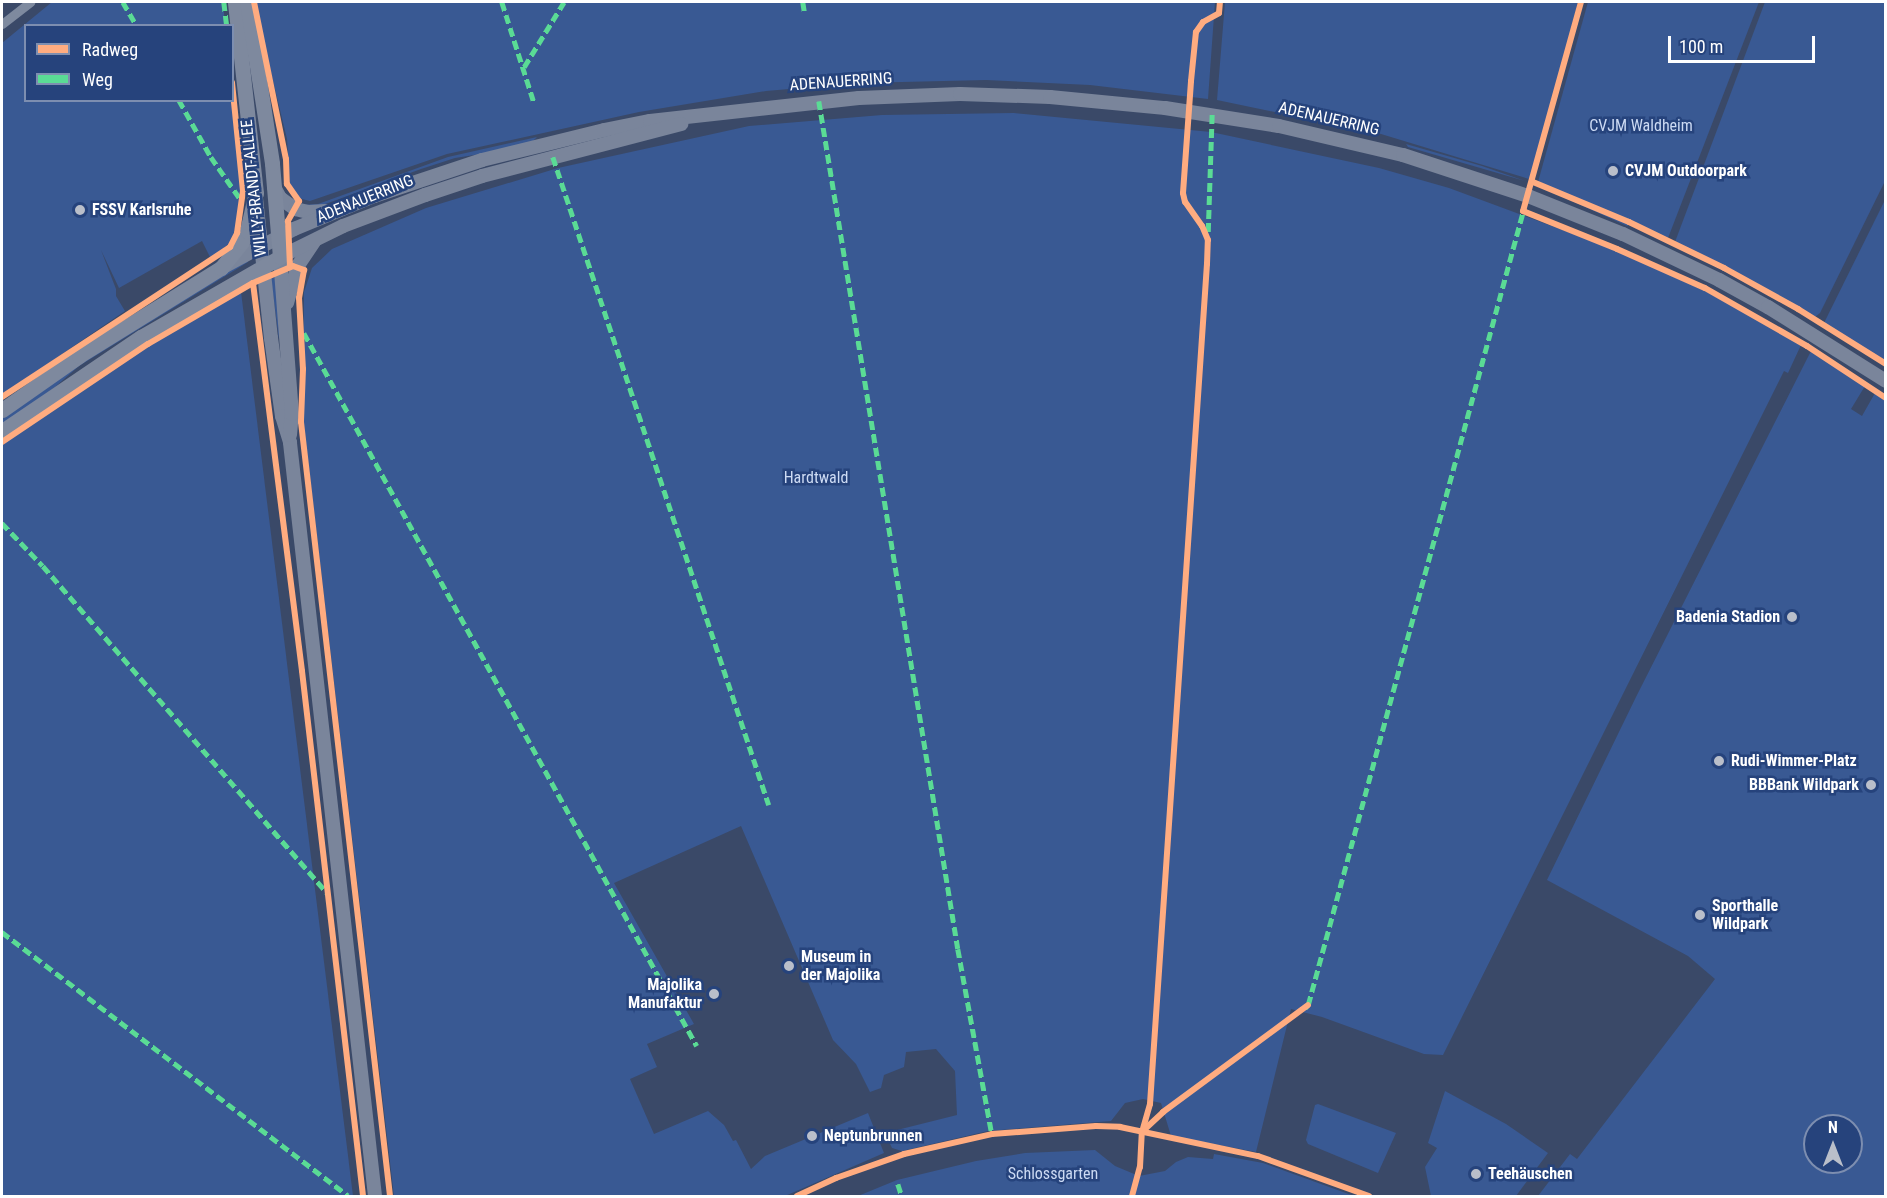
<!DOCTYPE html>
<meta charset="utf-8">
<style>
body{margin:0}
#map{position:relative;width:1887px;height:1198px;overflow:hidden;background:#3a4968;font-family:"Roboto Condensed",sans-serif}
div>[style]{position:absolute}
.green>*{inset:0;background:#395993}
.minor>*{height:9px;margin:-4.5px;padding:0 4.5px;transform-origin:4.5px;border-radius:4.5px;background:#7e8a9f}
.secondary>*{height:14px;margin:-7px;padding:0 7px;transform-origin:7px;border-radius:7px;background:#7a859b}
.primary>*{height:15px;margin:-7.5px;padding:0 7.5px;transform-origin:7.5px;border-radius:7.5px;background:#7e899e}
.quiet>*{height:4.5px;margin-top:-2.25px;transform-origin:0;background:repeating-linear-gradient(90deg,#5adb95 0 9px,transparent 0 13.5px)}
.cycleway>*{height:6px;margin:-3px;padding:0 3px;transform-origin:3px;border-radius:3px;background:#ffac80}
.dots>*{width:16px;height:16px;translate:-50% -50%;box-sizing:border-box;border:3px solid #26437c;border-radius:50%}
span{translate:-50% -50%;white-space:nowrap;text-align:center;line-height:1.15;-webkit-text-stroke:5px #26437c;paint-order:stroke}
.street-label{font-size:16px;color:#fff}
.park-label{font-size:16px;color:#cddbf4}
.poi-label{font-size:16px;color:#fff;font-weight:700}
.left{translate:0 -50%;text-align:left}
.right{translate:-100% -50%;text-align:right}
.frame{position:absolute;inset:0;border:3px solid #fff;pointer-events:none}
.legend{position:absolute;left:24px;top:24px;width:210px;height:78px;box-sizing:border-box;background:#26437c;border:2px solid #7d8eb0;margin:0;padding:8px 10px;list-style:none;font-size:18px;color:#fff}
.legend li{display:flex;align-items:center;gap:12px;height:30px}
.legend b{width:30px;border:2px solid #7d8eb0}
.north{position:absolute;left:1803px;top:1114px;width:60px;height:60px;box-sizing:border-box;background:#26437c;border:2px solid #7d8eb0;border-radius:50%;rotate:0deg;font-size:16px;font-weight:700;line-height:24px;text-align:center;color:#fff}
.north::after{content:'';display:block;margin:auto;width:21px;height:27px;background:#babfca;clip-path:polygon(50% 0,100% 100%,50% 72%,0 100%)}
.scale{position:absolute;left:1668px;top:36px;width:147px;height:27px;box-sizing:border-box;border:3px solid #fff;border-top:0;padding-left:8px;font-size:18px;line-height:21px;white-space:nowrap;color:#fff;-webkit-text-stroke:4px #26437c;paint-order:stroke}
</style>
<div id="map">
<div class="green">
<i style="clip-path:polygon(52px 2px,223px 2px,225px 25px,26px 26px,26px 100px,232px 100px,242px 195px,241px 209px,231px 242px,211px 259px,202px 241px,119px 288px,101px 250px,116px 289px,116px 296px,125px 311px,2px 395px,2px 43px)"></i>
<i style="clip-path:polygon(254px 2px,1215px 2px,1208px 99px,1090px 85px,986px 80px,859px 83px,766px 91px,639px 112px,447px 154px,310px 201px,298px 198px,290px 184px,287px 139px)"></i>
<i style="clip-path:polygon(1225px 2px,1578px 2px,1532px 176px,1529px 179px,1381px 134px,1217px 100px)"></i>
<i style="clip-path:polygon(1588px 2px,1759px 2px,1668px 238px,1538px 182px)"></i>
<i style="clip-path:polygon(1765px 2px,1885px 2px,1885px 181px,1820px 313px,1815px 317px,1675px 242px)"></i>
<i style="clip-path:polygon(1014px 113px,1211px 132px,1379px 168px,1449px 188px,1611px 248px,1709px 293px,1801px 345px,1788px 373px,1784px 371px,1443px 1055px,1424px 1054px,1322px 1017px,1291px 1009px,1256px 1152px,1171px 1136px,1161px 1103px,1143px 1099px,1125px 1103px,1111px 1121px,988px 1131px,902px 1151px,892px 1148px,885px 1133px,957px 1115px,955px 1071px,936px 1049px,906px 1052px,904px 1067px,884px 1075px,881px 1088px,870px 1092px,856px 1064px,833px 1040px,741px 826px,614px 883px,694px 1024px,647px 1044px,657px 1067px,630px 1079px,654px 1134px,708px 1111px,724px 1125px,733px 1141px,736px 1140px,751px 1169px,765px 1156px,868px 1113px,884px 1153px,785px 1196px,394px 1196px,303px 417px,304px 292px,312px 268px,332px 249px,426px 208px,558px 168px,749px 126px,882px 115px)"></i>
<i style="clip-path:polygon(537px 137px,532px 142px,487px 153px,455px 158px,421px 169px,320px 206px,303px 205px,318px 204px,448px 157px)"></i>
<i style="clip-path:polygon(1406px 144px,1482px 166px,1525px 181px,1408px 147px)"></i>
<i style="clip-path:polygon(1539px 186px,1602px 212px,1630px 224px,1627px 226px)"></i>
<i style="clip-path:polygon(1885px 200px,1885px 363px,1824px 323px)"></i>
<i style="clip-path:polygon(248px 259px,248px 262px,79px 366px,55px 387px,2px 425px,2px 417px,72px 367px)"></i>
<i style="clip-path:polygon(276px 276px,280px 338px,279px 339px,271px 279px)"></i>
<i style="clip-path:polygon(241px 292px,353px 1196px,2px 1196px,2px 443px,153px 339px)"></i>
<i style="clip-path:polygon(evenodd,1811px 351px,1865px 386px,1851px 409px,1862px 416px,1875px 393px,1885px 401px,1885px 1196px,1538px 1196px,1570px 1154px,1577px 1159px,1715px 979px,1688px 956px,1547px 880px,1636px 697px,1811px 351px,1815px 1126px,1851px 1126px,1851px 1162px,1815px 1162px,1815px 1126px)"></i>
<i style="clip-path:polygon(1445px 1091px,1506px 1124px,1548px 1153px,1516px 1196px,1431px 1196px,1425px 1167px,1437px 1148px,1428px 1143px)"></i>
<i style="clip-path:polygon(1318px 1104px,1396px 1133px,1378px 1173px,1308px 1144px,1306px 1140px,1315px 1105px)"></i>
<i style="clip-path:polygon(1095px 1150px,1115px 1166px,1139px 1176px,1165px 1171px,1176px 1162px,1188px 1157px,1213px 1159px,1214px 1154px,1263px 1163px,1354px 1196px,858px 1196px,897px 1180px,976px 1161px,1025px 1153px)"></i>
</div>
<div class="minor">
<i style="left:2px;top:24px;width:36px;rotate:-38deg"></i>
</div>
<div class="secondary">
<i style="left:274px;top:187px;width:13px;rotate:61deg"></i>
<i style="left:280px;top:198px;width:19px;rotate:36deg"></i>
<i style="left:295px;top:209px;width:13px;rotate:13deg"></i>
<i style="left:308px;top:212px;width:17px;rotate:-3deg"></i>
<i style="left:256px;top:198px;width:141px;rotate:83.9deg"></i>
<i style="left:271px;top:338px;width:79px;rotate:82deg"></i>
<i style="left:282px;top:416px;width:28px;rotate:73deg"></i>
<i style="left:290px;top:443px;width:758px;rotate:83.56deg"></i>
<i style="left:223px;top:267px;width:81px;rotate:-28.2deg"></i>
<i style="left:294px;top:229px;width:87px;rotate:-22.4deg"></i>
<i style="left:374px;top:196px;width:114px;rotate:-18.4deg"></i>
<i style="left:482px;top:160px;width:126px;rotate:-13.8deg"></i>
<i style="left:604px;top:130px;width:47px;rotate:-11.1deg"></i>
<i style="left:650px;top:121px;width:210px;rotate:-6.3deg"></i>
<i style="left:859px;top:98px;width:101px;rotate:-2.3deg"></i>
<i style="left:960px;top:94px;width:90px;rotate:1.9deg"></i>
<i style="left:1050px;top:97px;width:116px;rotate:5.5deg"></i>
<i style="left:1165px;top:108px;width:115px;rotate:9deg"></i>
<i style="left:1279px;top:126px;width:127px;rotate:13.2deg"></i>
<i style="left:1403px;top:155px;width:132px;rotate:18.2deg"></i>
<i style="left:1528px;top:196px;width:102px;rotate:21.8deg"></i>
<i style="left:1623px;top:234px;width:106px;rotate:25.6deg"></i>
<i style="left:1719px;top:280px;width:56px;rotate:28.9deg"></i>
<i style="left:1768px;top:307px;width:139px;rotate:32.1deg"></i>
<i style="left:287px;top:303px;width:37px;rotate:-74deg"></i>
<i style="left:297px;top:267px;width:30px;rotate:-56deg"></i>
<i style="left:290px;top:435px;width:21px;rotate:-85deg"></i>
<i style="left:292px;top:414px;width:157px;rotate:-94.4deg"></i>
<i style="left:280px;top:257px;width:70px;rotate:-26.2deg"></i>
<i style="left:343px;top:226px;width:88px;rotate:-20.7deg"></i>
<i style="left:425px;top:195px;width:60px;rotate:-18.4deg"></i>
<i style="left:482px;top:176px;width:206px;rotate:-14.6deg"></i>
</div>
<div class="primary">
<i style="left:2px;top:410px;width:94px;rotate:-35deg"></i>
<i style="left:79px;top:356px;width:167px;rotate:-31.8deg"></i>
<i style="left:221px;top:268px;width:33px;rotate:-51deg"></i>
<i style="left:242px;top:242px;width:12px;rotate:-66deg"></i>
<i style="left:247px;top:231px;width:39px;rotate:-77deg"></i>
<i style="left:256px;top:193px;width:192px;rotate:-96.3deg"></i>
<i style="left:2px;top:431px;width:168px;rotate:-34.1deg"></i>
<i style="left:141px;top:337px;width:160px;rotate:-29.9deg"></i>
<i style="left:280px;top:257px;width:94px;rotate:-94.9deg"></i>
<i style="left:272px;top:163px;width:163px;rotate:-98.8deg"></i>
</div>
<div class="quiet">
<i style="left:123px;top:2px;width:28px;rotate:60deg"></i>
<i style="left:224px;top:2px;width:24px;rotate:83deg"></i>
<i style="left:502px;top:2px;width:105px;rotate:72.3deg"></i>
<i style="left:803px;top:2px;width:13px;rotate:81deg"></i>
<i style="left:524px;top:67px;width:76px;rotate:-58.4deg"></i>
<i style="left:179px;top:100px;width:65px;rotate:60.7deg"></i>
<i style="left:211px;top:157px;width:52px;rotate:55.1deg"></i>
<i style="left:819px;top:101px;width:859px;rotate:80.69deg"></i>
<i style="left:958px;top:949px;width:188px;rotate:79.6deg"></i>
<i style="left:553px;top:157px;width:683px;rotate:71.57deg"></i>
<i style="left:1208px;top:232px;width:118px;rotate:-88.1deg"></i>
<i style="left:304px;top:333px;width:814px;rotate:61.14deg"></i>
<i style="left:2px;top:523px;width:59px;rotate:46.4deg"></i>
<i style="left:43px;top:566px;width:433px;rotate:49deg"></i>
<i style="left:2px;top:932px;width:435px;rotate:37.3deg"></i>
<i style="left:1305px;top:1008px;width:4px;rotate:-45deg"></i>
<i style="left:1308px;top:1005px;width:826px;rotate:-74.84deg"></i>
<i style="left:898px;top:1184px;width:13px;rotate:72deg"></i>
</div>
<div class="cycleway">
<i style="left:254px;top:2px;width:160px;rotate:78.5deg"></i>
<i style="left:286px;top:159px;width:25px;rotate:88deg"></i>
<i style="left:287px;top:184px;width:21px;rotate:55deg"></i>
<i style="left:299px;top:201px;width:23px;rotate:119deg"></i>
<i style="left:288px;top:221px;width:46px;rotate:87.5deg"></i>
<i style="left:1581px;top:2px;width:217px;rotate:105.5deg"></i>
<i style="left:1523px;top:211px;width:101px;rotate:22deg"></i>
<i style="left:1617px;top:249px;width:96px;rotate:23.9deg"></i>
<i style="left:1705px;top:288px;width:117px;rotate:29.6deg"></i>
<i style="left:1807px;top:346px;width:95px;rotate:33.4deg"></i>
<i style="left:1533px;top:182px;width:104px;rotate:22.6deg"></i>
<i style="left:1629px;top:222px;width:106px;rotate:25.8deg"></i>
<i style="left:1724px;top:268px;width:85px;rotate:29deg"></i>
<i style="left:1798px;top:309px;width:104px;rotate:32deg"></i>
<i style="left:253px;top:283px;width:391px;rotate:82.8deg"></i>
<i style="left:302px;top:671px;width:529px;rotate:83.37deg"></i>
<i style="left:2px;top:397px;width:273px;rotate:-33.3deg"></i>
<i style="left:230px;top:247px;width:16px;rotate:-63deg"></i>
<i style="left:237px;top:233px;width:42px;rotate:-81.9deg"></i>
<i style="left:243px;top:191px;width:109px;rotate:-95.8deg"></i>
<i style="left:2px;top:442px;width:176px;rotate:-33.9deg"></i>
<i style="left:148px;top:344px;width:121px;rotate:-30.2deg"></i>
<i style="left:253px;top:283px;width:43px;rotate:-23deg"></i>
<i style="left:293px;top:266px;width:12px;rotate:20deg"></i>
<i style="left:304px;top:270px;width:28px;rotate:100deg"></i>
<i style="left:299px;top:298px;width:71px;rotate:86.8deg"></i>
<i style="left:303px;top:369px;width:53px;rotate:92.2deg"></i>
<i style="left:301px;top:422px;width:779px;rotate:83.44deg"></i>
<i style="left:1145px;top:1129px;width:25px;rotate:-43deg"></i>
<i style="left:1163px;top:1112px;width:180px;rotate:-36.4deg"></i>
<i style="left:797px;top:1196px;width:43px;rotate:-24.8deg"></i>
<i style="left:836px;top:1178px;width:72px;rotate:-19.4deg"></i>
<i style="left:904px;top:1154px;width:90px;rotate:-12.8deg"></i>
<i style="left:992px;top:1134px;width:104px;rotate:-4.4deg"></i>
<i style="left:1096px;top:1126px;width:24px;rotate:2deg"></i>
<i style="left:1120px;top:1127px;width:141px;rotate:11.9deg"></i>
<i style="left:1258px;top:1156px;width:118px;rotate:19.8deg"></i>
<i style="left:1132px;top:1196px;width:30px;rotate:-75deg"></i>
<i style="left:1140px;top:1167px;width:35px;rotate:-87deg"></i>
<i style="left:1142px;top:1132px;width:29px;rotate:-74deg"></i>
<i style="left:1150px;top:1104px;width:842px;rotate:-86.12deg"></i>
<i style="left:1207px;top:264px;width:24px;rotate:-88deg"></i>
<i style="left:1208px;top:240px;width:15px;rotate:-113deg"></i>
<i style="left:1202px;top:226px;width:29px;rotate:-125deg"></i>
<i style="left:1185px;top:202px;width:9px;rotate:-103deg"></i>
<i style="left:1183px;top:193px;width:112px;rotate:-85.9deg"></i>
<i style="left:1191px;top:81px;width:49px;rotate:-84.2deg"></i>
<i style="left:1196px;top:32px;width:12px;rotate:-55deg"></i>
<i style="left:1203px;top:22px;width:18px;rotate:-29deg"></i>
<i style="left:1219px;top:13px;width:11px;rotate:-85deg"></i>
</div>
<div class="dots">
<i style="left:1613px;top:171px;background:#babfca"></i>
<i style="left:80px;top:210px;background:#babfca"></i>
<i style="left:1792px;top:617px;background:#babfca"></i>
<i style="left:1719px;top:761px;background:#babfca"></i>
<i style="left:1871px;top:785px;background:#babfca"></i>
<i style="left:1700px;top:915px;background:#babfca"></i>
<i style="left:789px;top:966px;background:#babfca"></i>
<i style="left:714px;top:994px;background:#babfca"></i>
<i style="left:812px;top:1136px;background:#babfca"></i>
<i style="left:1476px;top:1174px;background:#babfca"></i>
</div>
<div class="street-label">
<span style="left:841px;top:82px;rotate:-4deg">ADENAUERRING</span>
<span style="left:1329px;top:119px;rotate:13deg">ADENAUERRING</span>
<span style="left:254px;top:188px;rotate:-96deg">WILLY-BRANDT-ALLEE</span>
<span style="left:365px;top:199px;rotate:-22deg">ADENAUERRING</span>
</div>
<div class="park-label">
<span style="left:1641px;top:126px">CVJM Waldheim</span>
<span style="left:816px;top:478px">Hardtwald</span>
<span style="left:1053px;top:1174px">Schlossgarten</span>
</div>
<div class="poi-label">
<span class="left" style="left:1625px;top:171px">CVJM Outdoorpark</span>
<span class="left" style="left:92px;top:210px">FSSV Karlsruhe</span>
<span class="right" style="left:1780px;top:617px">Badenia Stadion</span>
<span class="left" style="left:1731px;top:761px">Rudi-Wimmer-Platz</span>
<span class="right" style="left:1859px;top:785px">BBBank Wildpark</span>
<span class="left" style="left:1712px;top:915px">Sporthalle<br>Wildpark</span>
<span class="left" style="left:801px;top:966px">Museum in<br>der Majolika</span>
<span class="right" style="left:702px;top:994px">Majolika<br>Manufaktur</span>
<span class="left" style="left:824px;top:1136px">Neptunbrunnen</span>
<span class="left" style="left:1488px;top:1174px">Teehäuschen</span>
</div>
<div class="frame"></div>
<ul class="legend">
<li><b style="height:8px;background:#ffac80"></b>Radweg</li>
<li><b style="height:8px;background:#5adb95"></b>Weg</li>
</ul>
<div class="north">N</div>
<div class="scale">100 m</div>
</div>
